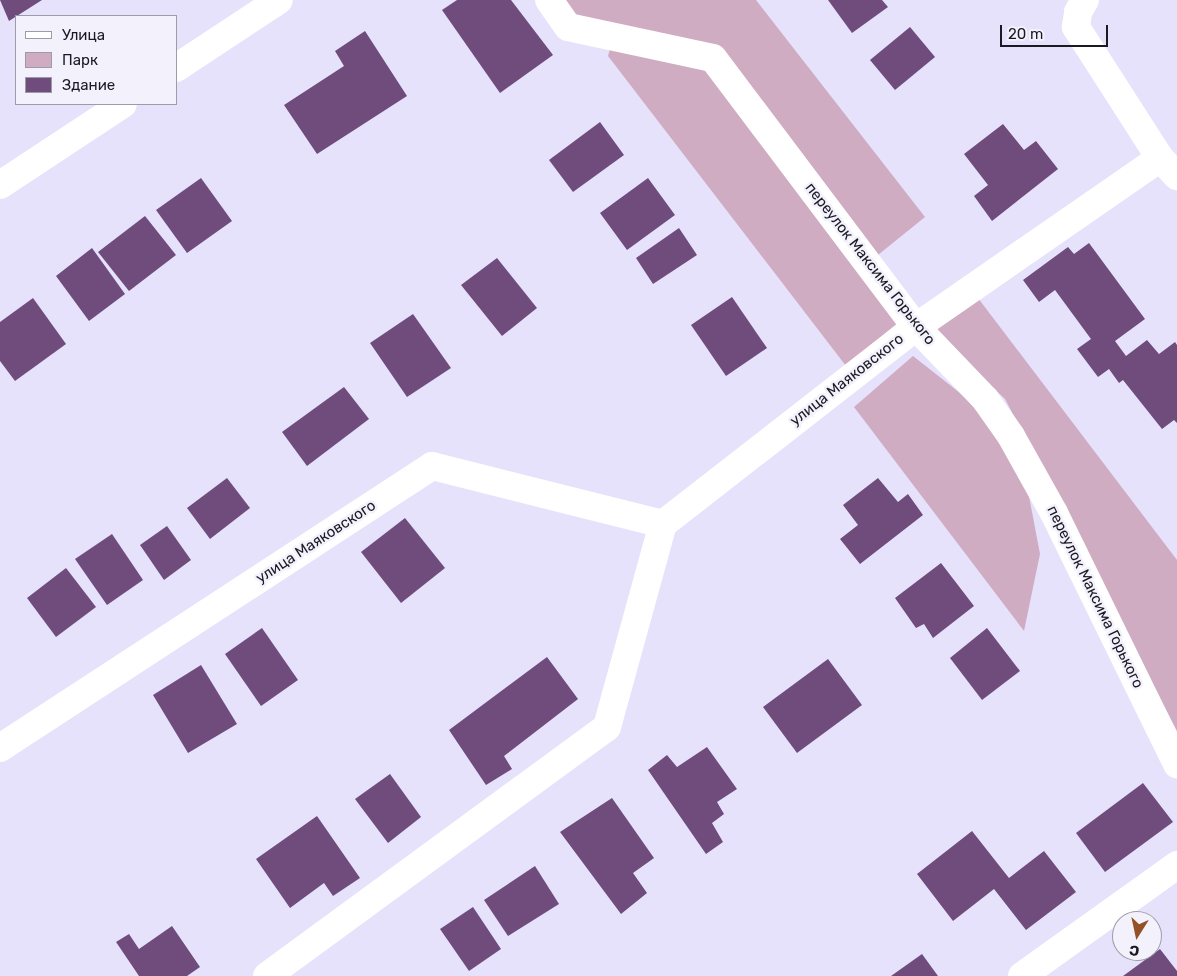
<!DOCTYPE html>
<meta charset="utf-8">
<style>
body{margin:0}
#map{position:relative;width:1177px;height:976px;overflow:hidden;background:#e6e2fc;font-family:Rubik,sans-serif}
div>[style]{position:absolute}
.green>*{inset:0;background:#d0acc3}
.building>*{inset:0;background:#6f4c7c}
.street>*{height:28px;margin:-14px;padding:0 14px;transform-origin:14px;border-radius:14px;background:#fff}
span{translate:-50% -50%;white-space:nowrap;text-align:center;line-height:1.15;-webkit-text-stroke:5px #f3f2fc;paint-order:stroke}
.street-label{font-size:15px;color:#1b1922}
.legend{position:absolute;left:15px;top:15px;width:162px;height:90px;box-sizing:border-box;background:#f3f2fc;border:1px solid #9d9ba5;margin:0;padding:6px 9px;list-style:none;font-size:15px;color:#1b1922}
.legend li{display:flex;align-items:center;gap:10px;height:25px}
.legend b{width:25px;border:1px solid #9d9ba5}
.north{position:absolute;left:1112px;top:911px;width:50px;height:50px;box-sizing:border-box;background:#f3f2fc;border:1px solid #9d9ba5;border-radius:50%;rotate:190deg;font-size:14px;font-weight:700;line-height:20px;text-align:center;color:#1b1922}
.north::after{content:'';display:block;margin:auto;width:18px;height:22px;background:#955125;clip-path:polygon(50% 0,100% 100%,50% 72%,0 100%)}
.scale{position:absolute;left:1000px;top:25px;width:108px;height:22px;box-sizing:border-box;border:2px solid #1b1922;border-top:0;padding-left:6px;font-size:15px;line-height:18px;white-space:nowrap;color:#1b1922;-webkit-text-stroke:4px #f3f2fc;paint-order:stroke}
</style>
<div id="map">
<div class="green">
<i style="clip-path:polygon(562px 0,756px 0,925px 217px,873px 259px,722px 51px,577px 20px)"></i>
<i style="clip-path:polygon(610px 49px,720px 74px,906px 316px,846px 366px,608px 56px)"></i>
<i style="clip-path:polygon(978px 298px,1177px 560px,1177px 731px,1005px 399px,931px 329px)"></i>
<i style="clip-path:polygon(913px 356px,974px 404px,1003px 442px,1029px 496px,1040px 554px,1024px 631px,854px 407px)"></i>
</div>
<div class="building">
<i style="clip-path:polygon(0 0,42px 0,9px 21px)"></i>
<i style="clip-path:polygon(457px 0,511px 0,553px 55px,500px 93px,442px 10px)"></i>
<i style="clip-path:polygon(828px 0,882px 0,888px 7px,852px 33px)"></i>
<i style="clip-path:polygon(910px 27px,935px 57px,895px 90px,870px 60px)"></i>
<i style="clip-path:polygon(365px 31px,407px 96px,317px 154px,284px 105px,344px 66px,335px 51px)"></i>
<i style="clip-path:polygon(600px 122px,624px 155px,573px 192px,549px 160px)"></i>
<i style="clip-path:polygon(1003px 124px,1024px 150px,1036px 141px,1058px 169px,992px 221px,974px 196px,988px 185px,964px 154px)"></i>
<i style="clip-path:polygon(201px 178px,232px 221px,187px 253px,156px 210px)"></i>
<i style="clip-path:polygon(648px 178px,675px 215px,627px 250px,600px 213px)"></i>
<i style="clip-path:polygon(145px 216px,176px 255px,129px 291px,98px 252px)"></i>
<i style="clip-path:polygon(679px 228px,697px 255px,653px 284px,636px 258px)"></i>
<i style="clip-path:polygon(1089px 243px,1145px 319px,1115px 341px,1126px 356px,1147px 340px,1159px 354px,1175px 342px,1177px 345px,1177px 423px,1174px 420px,1162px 429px,1123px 380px,1119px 383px,1109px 369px,1098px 377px,1077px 349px,1091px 339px,1055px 290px,1039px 302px,1023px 280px,1068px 247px,1074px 254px)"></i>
<i style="clip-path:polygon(92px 248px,125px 294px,89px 321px,56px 276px)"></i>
<i style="clip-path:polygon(497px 258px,537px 308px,502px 336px,461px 285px)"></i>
<i style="clip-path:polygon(732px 297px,767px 348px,726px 376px,691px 325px)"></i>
<i style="clip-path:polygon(33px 298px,66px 344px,15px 381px,0 361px,0 322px)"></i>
<i style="clip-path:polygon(413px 314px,451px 368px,407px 397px,370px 343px)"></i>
<i style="clip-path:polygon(344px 387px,369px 419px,307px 466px,282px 432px)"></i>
<i style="clip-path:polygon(227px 478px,250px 508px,210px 539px,187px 508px)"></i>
<i style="clip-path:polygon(878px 478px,898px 502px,908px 494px,923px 515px,860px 564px,840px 539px,858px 525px,843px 505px)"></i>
<i style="clip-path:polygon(405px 518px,445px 568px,401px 603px,361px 552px)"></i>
<i style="clip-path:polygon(167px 526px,191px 560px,164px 580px,140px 545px)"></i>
<i style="clip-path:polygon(112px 534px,143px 580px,107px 605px,75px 559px)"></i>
<i style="clip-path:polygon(941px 563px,974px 606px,933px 638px,924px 624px,916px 628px,895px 598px)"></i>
<i style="clip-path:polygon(66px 568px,96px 607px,56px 637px,27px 598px)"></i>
<i style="clip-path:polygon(262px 628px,298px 680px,261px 706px,225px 654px)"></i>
<i style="clip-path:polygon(987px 628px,1020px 671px,982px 700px,950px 658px)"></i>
<i style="clip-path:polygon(547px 657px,578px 699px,504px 756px,512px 769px,486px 785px,449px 730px)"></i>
<i style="clip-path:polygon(828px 659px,862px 705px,797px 753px,763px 707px)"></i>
<i style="clip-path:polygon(201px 665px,237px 724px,188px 753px,153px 695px)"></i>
<i style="clip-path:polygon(707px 747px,737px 789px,717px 802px,724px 814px,712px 823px,723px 842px,706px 854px,648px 770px,667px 755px,677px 767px)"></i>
<i style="clip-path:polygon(390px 774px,421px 817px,388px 843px,355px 799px)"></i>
<i style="clip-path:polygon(1143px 783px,1173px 822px,1105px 872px,1076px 833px)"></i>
<i style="clip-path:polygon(612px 798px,654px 858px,633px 873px,647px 893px,621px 914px,560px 832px)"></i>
<i style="clip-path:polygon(317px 816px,360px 878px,333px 896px,324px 883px,290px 908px,256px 859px)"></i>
<i style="clip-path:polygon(972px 831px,1009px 878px,1044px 851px,1076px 892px,1026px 930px,994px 889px,953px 921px,917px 874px)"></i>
<i style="clip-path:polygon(535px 866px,559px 904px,508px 936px,484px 900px)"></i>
<i style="clip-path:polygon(473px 907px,501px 949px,469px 971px,440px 929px)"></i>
<i style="clip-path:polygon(172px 926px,200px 967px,187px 976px,139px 976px,116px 942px,129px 934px,139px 949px)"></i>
<i style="clip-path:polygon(1160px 949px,1177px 971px,1177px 976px,1123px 976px)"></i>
<i style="clip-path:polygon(922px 954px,938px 976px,891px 976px)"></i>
</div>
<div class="street">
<i style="left:549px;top:0;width:33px;rotate:55deg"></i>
<i style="left:568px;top:27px;width:148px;rotate:12.1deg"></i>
<i style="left:713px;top:58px;width:337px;rotate:53deg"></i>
<i style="left:916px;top:327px;width:100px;rotate:46.2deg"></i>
<i style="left:985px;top:399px;width:45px;rotate:54.9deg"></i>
<i style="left:1011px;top:436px;width:88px;rotate:60.8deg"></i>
<i style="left:1054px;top:513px;width:280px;rotate:63.9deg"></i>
<i style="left:176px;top:68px;width:123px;rotate:-33.4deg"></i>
<i style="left:1160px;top:158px;width:25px;rotate:47deg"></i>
<i style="left:0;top:185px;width:147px;rotate:-33.4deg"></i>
<i style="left:0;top:748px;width:516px;rotate:-33.14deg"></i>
<i style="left:432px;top:466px;width:238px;rotate:14.1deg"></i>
<i style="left:663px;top:524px;width:321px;rotate:-37.9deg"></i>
<i style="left:916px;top:327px;width:297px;rotate:-34.7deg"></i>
<i style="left:1160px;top:158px;width:156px;rotate:-122.7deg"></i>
<i style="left:1076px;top:27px;width:15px;rotate:-82deg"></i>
<i style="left:1078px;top:12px;width:14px;rotate:-60deg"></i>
<i style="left:267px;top:976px;width:421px;rotate:-36.2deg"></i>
<i style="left:607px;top:727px;width:211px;rotate:-74.6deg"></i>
<i style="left:1022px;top:976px;width:191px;rotate:-35.6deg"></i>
</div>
<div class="street-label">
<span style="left:870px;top:264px;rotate:52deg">переулок Максима Горького</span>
<span style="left:847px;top:380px;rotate:-38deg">улица Маяковского</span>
<span style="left:316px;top:542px;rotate:-33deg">улица Маяковского</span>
<span style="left:1095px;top:597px;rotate:64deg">переулок Максима Горького</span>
</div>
<ul class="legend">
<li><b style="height:6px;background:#fff"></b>Улица</li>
<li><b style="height:14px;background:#d0acc3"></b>Парк</li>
<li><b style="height:14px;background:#6f4c7c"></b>Здание</li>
</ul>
<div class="north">С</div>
<div class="scale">20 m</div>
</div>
